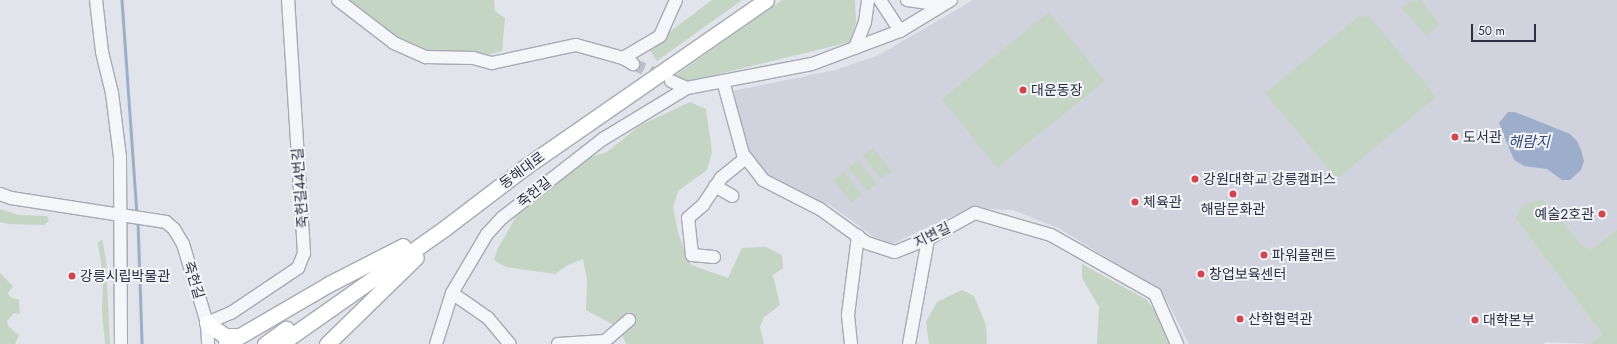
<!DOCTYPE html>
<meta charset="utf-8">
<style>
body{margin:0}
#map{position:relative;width:1617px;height:344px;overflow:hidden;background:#e2e4eb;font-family:Jost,"Noto Sans KR",sans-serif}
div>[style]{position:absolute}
.built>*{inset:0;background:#d0d3dd}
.green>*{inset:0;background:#c5d5c3}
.water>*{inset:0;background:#9daecb}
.stream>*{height:2.5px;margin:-1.25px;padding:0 1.25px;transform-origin:1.25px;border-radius:1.25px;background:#9daecb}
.minor-tunnel>*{height:12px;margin-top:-6px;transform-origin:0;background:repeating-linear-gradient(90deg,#bdc0c9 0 12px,transparent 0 18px)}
.roads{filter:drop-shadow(1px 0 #a7aab5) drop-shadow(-1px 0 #a7aab5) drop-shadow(0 1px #a7aab5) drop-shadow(0 -1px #a7aab5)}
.minor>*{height:12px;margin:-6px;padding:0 6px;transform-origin:6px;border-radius:6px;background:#f5f6f9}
.major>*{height:15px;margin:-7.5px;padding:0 7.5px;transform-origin:7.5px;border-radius:7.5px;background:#fff}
.dots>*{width:11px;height:11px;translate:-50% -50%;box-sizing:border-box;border:2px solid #f2f4f8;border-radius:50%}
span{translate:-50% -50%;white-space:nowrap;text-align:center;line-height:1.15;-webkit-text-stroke:4px #f2f4f8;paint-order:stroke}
.poi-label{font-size:14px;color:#2a3043}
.left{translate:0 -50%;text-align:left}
.right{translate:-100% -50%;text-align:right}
.street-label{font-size:14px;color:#2a3043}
.water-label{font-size:15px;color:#334a78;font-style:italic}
.scale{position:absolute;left:1471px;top:24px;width:65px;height:18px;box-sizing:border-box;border:2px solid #2a3043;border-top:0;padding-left:5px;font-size:12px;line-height:14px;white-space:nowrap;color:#2a3043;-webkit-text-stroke:3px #f2f4f8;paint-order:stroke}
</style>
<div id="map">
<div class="built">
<i style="clip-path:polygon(973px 0,1617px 0,1617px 229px,1592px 249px,1583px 246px,1543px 199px,1515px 218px,1602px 334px,1590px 344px,1545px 342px,1544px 344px,1189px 344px,1167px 301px,1158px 289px,1058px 228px,1013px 210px,970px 208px,892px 244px,874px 237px,830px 205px,784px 187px,762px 171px,750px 154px,732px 91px,835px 70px,879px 55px)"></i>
</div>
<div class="green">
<i style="clip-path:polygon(342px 0,494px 0,495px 11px,505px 18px,502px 51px,480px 57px,426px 55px,394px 41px)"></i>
<i style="clip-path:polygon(712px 0,742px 0,657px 61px,648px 48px)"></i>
<i style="clip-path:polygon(782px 0,855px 0,856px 22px,850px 42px,687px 82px,673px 77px)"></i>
<i style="clip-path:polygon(1413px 0,1421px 0,1439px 24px,1426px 36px,1402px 8px)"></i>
<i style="clip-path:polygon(1049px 12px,1105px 81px,997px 168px,942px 99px)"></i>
<i style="clip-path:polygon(1359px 16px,1370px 17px,1436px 97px,1337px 179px,1265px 93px)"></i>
<i style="clip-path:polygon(690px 102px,706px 109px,712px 152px,707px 170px,678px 191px,673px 207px,679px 236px,691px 265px,728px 278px,742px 248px,766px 247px,782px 255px,783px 268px,773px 275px,780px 305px,764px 317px,760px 327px,764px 344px,626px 344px,619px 328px,586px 310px,587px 280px,583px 259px,568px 265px,555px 274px,506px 267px,494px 260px,498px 248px,521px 208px,585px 159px,607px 152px,639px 126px)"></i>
<i style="clip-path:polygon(873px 148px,892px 171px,881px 179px,862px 156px)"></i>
<i style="clip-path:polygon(858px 160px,877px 184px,867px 191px,848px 168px)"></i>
<i style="clip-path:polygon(844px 171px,862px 195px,852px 203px,833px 180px)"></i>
<i style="clip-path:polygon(1543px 199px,1583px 246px,1592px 249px,1617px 229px,1617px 344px,1590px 344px,1602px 334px,1515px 218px,1524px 205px)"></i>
<i style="clip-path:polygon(0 209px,18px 215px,47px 216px,49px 221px,44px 225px,9px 224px,0 222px)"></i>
<i style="clip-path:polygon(102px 239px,106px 260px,110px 344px,105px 344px,102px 313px,103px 276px,98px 243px)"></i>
<i style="clip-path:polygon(1082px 264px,1147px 300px,1158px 316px,1171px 344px,1097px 344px,1099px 307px,1082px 278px)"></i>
<i style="clip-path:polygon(0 273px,13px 286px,8px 293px,10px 297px,19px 300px,20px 314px,14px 313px,7px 321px,8px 326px,19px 335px,15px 344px,0 344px)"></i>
<i style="clip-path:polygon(962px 290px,974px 296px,986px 325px,987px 344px,929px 344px,926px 322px,937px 302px)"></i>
</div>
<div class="water">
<i style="clip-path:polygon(1508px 112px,1515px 112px,1570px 134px,1577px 141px,1581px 150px,1584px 161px,1581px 170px,1570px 180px,1562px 180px,1547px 169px,1524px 166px,1514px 160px,1499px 123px)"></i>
</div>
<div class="stream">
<i style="left:122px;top:0;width:215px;rotate:86deg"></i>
<i style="left:138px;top:221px;width:123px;rotate:88.1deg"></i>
</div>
<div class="minor-tunnel">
<i style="left:633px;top:64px;width:34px;rotate:24deg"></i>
</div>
<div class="roads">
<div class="minor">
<i style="left:96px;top:0;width:52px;rotate:83.4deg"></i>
<i style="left:102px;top:52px;width:42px;rotate:76.3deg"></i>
<i style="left:112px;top:93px;width:64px;rotate:82.9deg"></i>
<i style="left:120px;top:157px;width:187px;rotate:89.7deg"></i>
<i style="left:338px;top:0;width:71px;rotate:37.5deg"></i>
<i style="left:394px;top:43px;width:35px;rotate:24deg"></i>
<i style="left:426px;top:57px;width:47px;rotate:1.2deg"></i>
<i style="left:473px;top:58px;width:20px;rotate:15deg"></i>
<i style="left:492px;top:63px;width:86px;rotate:-12.1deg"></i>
<i style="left:576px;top:45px;width:49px;rotate:15.5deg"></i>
<i style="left:623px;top:58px;width:12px;rotate:31deg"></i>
<i style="left:880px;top:0;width:37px;rotate:57deg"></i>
<i style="left:907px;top:0;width:35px;rotate:8deg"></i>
<i style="left:855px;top:48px;width:28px;rotate:-69deg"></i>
<i style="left:865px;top:22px;width:22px;rotate:-82deg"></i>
<i style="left:623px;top:58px;width:43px;rotate:-30.7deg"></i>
<i style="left:660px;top:36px;width:39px;rotate:-66deg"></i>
<i style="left:671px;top:81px;width:17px;rotate:24deg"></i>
<i style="left:723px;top:81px;width:76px;rotate:74.7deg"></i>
<i style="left:743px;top:154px;width:33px;rotate:52deg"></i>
<i style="left:763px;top:180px;width:64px;rotate:27deg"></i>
<i style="left:820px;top:209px;width:58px;rotate:35.9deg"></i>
<i style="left:867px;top:243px;width:29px;rotate:18deg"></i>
<i style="left:895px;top:252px;width:35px;rotate:-22deg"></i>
<i style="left:928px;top:239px;width:54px;rotate:-29deg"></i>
<i style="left:975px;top:213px;width:79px;rotate:16.1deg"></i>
<i style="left:1051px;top:235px;width:120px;rotate:29.6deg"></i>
<i style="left:1155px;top:294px;width:55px;rotate:66.3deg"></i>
<i style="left:715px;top:186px;width:20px;rotate:30deg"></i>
<i style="left:0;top:194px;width:12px;rotate:20deg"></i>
<i style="left:11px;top:198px;width:157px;rotate:8.8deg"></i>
<i style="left:166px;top:222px;width:11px;rotate:41deg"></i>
<i style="left:174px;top:229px;width:17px;rotate:59deg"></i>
<i style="left:183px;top:244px;width:83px;rotate:73.1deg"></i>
<i style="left:207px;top:323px;width:21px;rotate:87deg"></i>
<i style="left:714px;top:257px;width:22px;rotate:-175deg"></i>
<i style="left:692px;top:255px;width:37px;rotate:-96deg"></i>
<i style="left:688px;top:218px;width:20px;rotate:-41deg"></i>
<i style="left:703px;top:205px;width:32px;rotate:-56deg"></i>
<i style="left:721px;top:178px;width:32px;rotate:-39deg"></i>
<i style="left:452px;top:293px;width:44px;rotate:34.8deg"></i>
<i style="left:488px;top:318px;width:34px;rotate:50deg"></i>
<i style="left:207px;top:323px;width:26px;rotate:-23deg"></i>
<i style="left:231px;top:313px;width:81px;rotate:-33.9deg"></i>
<i style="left:298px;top:268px;width:16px;rotate:-68deg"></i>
<i style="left:304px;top:253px;width:254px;rotate:-93.6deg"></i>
<i style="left:436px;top:344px;width:53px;rotate:-72.6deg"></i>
<i style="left:452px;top:293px;width:69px;rotate:-59.3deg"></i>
<i style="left:487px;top:234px;width:23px;rotate:-47deg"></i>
<i style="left:503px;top:217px;width:127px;rotate:-38deg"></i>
<i style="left:603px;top:139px;width:98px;rotate:-31.3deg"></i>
<i style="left:687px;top:88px;width:127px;rotate:-10.9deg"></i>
<i style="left:812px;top:64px;width:94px;rotate:-20.6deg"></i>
<i style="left:900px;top:31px;width:60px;rotate:-31.3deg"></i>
<i style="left:558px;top:344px;width:47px;rotate:-3.7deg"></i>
<i style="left:605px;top:341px;width:32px;rotate:-41deg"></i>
<i style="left:851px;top:344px;width:29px;rotate:-96deg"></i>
<i style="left:848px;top:315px;width:80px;rotate:-82.8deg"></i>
<i style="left:909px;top:344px;width:107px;rotate:-79.7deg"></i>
</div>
<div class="major">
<i style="left:207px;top:323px;width:22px;rotate:36deg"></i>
<i style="left:225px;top:336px;width:13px"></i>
<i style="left:226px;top:344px;width:119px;rotate:-30.2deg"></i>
<i style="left:329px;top:284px;width:83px;rotate:-27.2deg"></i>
<i style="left:265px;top:344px;width:26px;rotate:-36deg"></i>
<i style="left:280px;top:344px;width:202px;rotate:-35.1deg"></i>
<i style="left:445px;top:228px;width:101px;rotate:-37.3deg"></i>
<i style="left:525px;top:167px;width:293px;rotate:-34.7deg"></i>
<i style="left:327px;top:344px;width:124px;rotate:-44.3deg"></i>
</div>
</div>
<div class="dots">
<i style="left:1023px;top:90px;background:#d1464b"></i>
<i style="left:1455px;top:137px;background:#d1464b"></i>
<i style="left:1195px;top:179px;background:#d1464b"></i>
<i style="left:1233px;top:194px;background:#d1464b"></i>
<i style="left:1135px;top:202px;background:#d1464b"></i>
<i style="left:1602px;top:214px;background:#d1464b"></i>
<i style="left:1264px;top:255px;background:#d1464b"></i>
<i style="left:1201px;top:274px;background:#d1464b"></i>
<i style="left:72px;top:276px;background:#d1464b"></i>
<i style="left:1240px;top:319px;background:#d1464b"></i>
<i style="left:1475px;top:320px;background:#d1464b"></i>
</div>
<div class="poi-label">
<span class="left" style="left:1031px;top:90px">대운동장</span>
<span class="left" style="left:1463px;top:137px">도서관</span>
<span class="left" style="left:1203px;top:179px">강원대학교 강릉캠퍼스</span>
<span class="left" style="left:1143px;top:202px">체육관</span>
<span style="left:1233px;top:209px">해람문화관</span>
<span class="right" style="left:1594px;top:214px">예술2호관</span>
<span class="left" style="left:1272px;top:255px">파워플랜트</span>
<span class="left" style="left:1209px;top:274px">창업보육센터</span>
<span class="left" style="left:80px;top:276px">강릉시립박물관</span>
<span class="left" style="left:1248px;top:319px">산학협력관</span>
<span class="left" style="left:1483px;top:320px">대학본부</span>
</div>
<div class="street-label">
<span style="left:522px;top:170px;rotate:-36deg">동해대로</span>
<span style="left:300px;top:188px;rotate:-94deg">죽헌길44번길</span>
<span style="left:534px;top:192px;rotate:-39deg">죽헌길</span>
<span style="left:932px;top:235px;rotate:-26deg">지변길</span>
<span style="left:194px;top:280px;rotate:73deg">죽헌길</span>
</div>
<div class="water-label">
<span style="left:1529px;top:143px">해람지</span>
</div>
<div class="scale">50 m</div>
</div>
